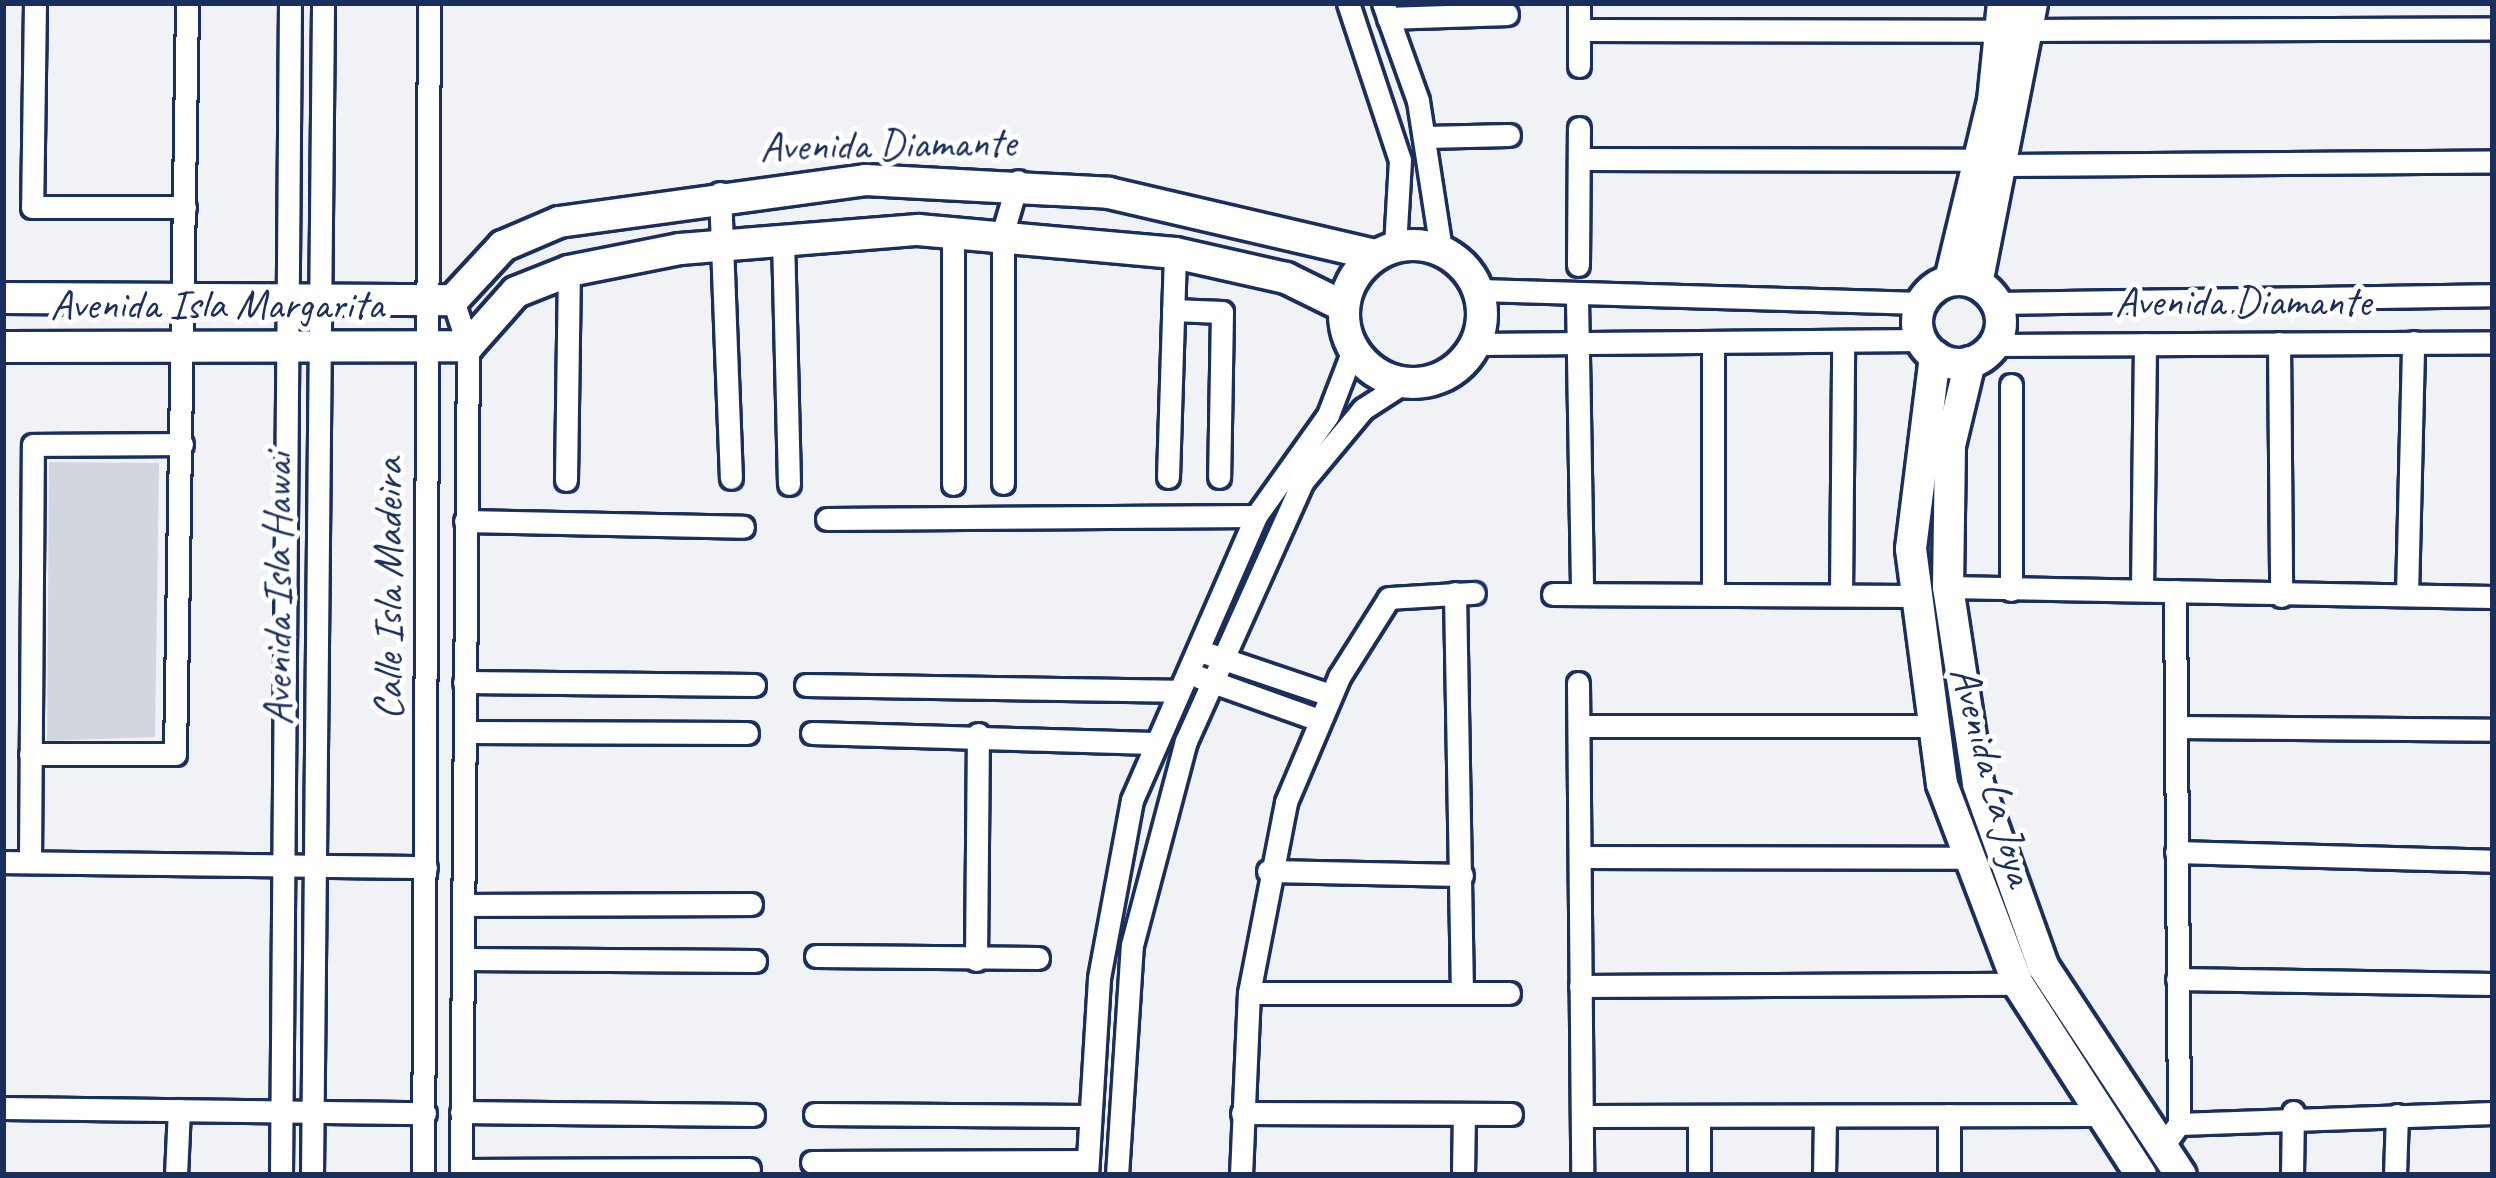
<!DOCTYPE html>
<style>
body{margin:0}
#map{position:relative;width:2496px;height:1178px;overflow:hidden;background:#f1f2f5;font-family:Caveat,sans-serif}
div>[style]{position:absolute}
.green>*{inset:0;background:#d2d6df}
.roads{filter:drop-shadow(3px 0 #1b2f5e) drop-shadow(-3px 0 #1b2f5e) drop-shadow(0 3px #1b2f5e) drop-shadow(0 -3px #1b2f5e)}
.street>*{height:21px;margin:-10.5px;padding:0 10.5px;transform-origin:10.5px;border-radius:10.5px;background:#fff}
.secondary>*{height:30px;margin:-15px;padding:0 15px;transform-origin:15px;border-radius:15px;background:#fff}
.secondary>.ring{margin:-15px;padding:0;box-sizing:content-box;background:none;border:30px solid #fff;border-radius:50%}
span{translate:-50% -50%;white-space:nowrap;text-align:center;line-height:1.15;-webkit-text-stroke:10px #fff;paint-order:stroke}
.street-label{font-size:42px;color:#1b2f5e}
.frame{position:absolute;inset:0;border:6px solid #1b2f5e;pointer-events:none}
</style>
<div id="map">
<div class="green">
<i style="clip-path:polygon(49px 462px,159px 463px,155px 737px,47px 741px)"></i>
</div>
<div class="roads">
<div class="street">
<i style="left:35px;top:3px;width:204px;rotate:90.8deg"></i>
<i style="left:32px;top:207px;width:153px"></i>
<i style="left:1348px;top:3px;width:165px;rotate:71.7deg"></i>
<i style="left:1400px;top:160px;width:86px;rotate:93.3deg"></i>
<i style="left:1383px;top:3px;width:104px;rotate:70.3deg"></i>
<i style="left:1418px;top:101px;width:151px;rotate:81.2deg"></i>
<i style="left:1388px;top:18px;width:119px;rotate:-1.9deg"></i>
<i style="left:1579px;top:30px;width:422px;rotate:0.1deg"></i>
<i style="left:2029px;top:30px;width:464px;rotate:-0.2deg"></i>
<i style="left:1579px;top:66px;width:63px;rotate:-90deg"></i>
<i style="left:1425px;top:137px;width:84px;rotate:-1.4deg"></i>
<i style="left:1580px;top:159px;width:400px;rotate:0.1deg"></i>
<i style="left:2005px;top:165px;width:488px;rotate:-0.4deg"></i>
<i style="left:720px;top:193px;width:285px;rotate:87.8deg"></i>
<i style="left:953px;top:231px;width:253px;rotate:90deg"></i>
<i style="left:783px;top:238px;width:246px;rotate:88.6deg"></i>
<i style="left:1578px;top:265px;width:137px;rotate:-89.6deg"></i>
<i style="left:1479px;top:290px;width:442px;rotate:1.7deg"></i>
<i style="left:1577px;top:299px;width:295px;rotate:89deg"></i>
<i style="left:453px;top:300px;width:48px;rotate:71.9deg"></i>
<i style="left:468px;top:346px;width:829px;rotate:90.48deg"></i>
<i style="left:1997px;top:303px;width:496px;rotate:-0.9deg"></i>
<i style="left:1173px;top:310px;width:49px;rotate:2.3deg"></i>
<i style="left:1222px;top:312px;width:165px;rotate:91deg"></i>
<i style="left:2279px;top:343px;width:253px;rotate:89.5deg"></i>
<i style="left:1476px;top:344px;width:446px;rotate:-0.5deg"></i>
<i style="left:1994px;top:345px;width:499px;rotate:-0.3deg"></i>
<i style="left:2011px;top:385px;width:205px;rotate:90deg"></i>
<i style="left:1168px;top:477px;width:224px;rotate:-88.2deg"></i>
<i style="left:566px;top:480px;width:209px;rotate:-89.2deg"></i>
<i style="left:1003px;top:483px;width:251px;rotate:-90deg"></i>
<i style="left:1003px;top:232px;width:53px;rotate:-73.6deg"></i>
<i style="left:827px;top:519px;width:429px;rotate:-0.4deg"></i>
<i style="left:465px;top:521px;width:278px;rotate:1.2deg"></i>
<i style="left:1948px;top:587px;width:545px;rotate:1.05deg"></i>
<i style="left:2142px;top:590px;width:246px;rotate:-89.3deg"></i>
<i style="left:1455px;top:593px;width:399px;rotate:89deg"></i>
<i style="left:1553px;top:594px;width:360px;rotate:0.3deg"></i>
<i style="left:1713px;top:595px;width:252px;rotate:-90deg"></i>
<i style="left:1841px;top:595px;width:254px;rotate:-89.5deg"></i>
<i style="left:2407px;top:595px;width:253px;rotate:-88.6deg"></i>
<i style="left:1206px;top:653px;width:131px;rotate:18.7deg"></i>
<i style="left:1199px;top:677px;width:127px;rotate:19.7deg"></i>
<i style="left:464px;top:682px;width:290px;rotate:0.6deg"></i>
<i style="left:1578px;top:683px;width:492px;rotate:89.5deg"></i>
<i style="left:806px;top:685px;width:368px;rotate:0.9deg"></i>
<i style="left:1580px;top:726px;width:348px"></i>
<i style="left:2177px;top:727px;width:316px;rotate:0.5deg"></i>
<i style="left:465px;top:732px;width:282px;rotate:0.2deg"></i>
<i style="left:812px;top:733px;width:341px;rotate:1.7deg"></i>
<i style="left:30px;top:754px;width:145px"></i>
<i style="left:175px;top:754px;width:751px;rotate:-89.08deg"></i>
<i style="left:2176px;top:852px;width:317px;rotate:1.6deg"></i>
<i style="left:1581px;top:857px;width:383px;rotate:0.1deg"></i>
<i style="left:3px;top:862px;width:423px;rotate:0.7deg"></i>
<i style="left:30px;top:862px;width:417px;rotate:-89.6deg"></i>
<i style="left:33px;top:445px;width:149px;rotate:-0.4deg"></i>
<i style="left:1268px;top:871px;width:194px;rotate:1.2deg"></i>
<i style="left:465px;top:905px;width:286px;rotate:-0.2deg"></i>
<i style="left:816px;top:956px;width:222px;rotate:0.5deg"></i>
<i style="left:463px;top:959px;width:292px;rotate:0.4deg"></i>
<i style="left:976px;top:960px;width:226px;rotate:-89.5deg"></i>
<i style="left:2177px;top:979px;width:316px;rotate:0.9deg"></i>
<i style="left:1580px;top:986px;width:438px;rotate:-0.3deg"></i>
<i style="left:1249px;top:993px;width:260px"></i>
<i style="left:3px;top:1108px;width:422px;rotate:0.7deg"></i>
<i style="left:461px;top:1112px;width:292px;rotate:0.6deg"></i>
<i style="left:1242px;top:1113px;width:269px;rotate:0.2deg"></i>
<i style="left:815px;top:1114px;width:272px;rotate:0.4deg"></i>
<i style="left:1583px;top:1116px;width:514px;rotate:-0.11deg"></i>
<i style="left:2179px;top:1124px;width:314px;rotate:-2deg"></i>
<i style="left:2165px;top:1143px;width:24px;rotate:-54deg"></i>
<i style="left:2179px;top:1124px;width:533px;rotate:-90.43deg"></i>
<i style="left:812px;top:1162px;width:275px;rotate:-0.2deg"></i>
<i style="left:461px;top:1170px;width:288px;rotate:-0.2deg"></i>
<i style="left:176px;top:1175px;width:65px;rotate:-87.4deg"></i>
<i style="left:281px;top:1175px;width:1172px;rotate:-89.56deg"></i>
<i style="left:312px;top:1175px;width:1172px;rotate:-89.46deg"></i>
<i style="left:423px;top:1175px;width:1172px;rotate:-89.71deg"></i>
<i style="left:1087px;top:1175px;width:197px;rotate:-86.5deg"></i>
<i style="left:1099px;top:978px;width:181px;rotate:-79.5deg"></i>
<i style="left:1132px;top:800px;width:310px;rotate:-66.4deg"></i>
<i style="left:1256px;top:516px;width:124px;rotate:-54.5deg"></i>
<i style="left:1328px;top:415px;width:70px;rotate:-69deg"></i>
<i style="left:1117px;top:1175px;width:230px;rotate:-86.3deg"></i>
<i style="left:1132px;top:945px;width:211px;rotate:-75.2deg"></i>
<i style="left:1186px;top:741px;width:285px;rotate:-65.8deg"></i>
<i style="left:1303px;top:481px;width:94px;rotate:-50.2deg"></i>
<i style="left:1363px;top:409px;width:48px;rotate:-33deg"></i>
<i style="left:1241px;top:1175px;width:182px;rotate:-87.5deg"></i>
<i style="left:1249px;top:993px;width:195px;rotate:-79deg"></i>
<i style="left:1286px;top:802px;width:136px;rotate:-67deg"></i>
<i style="left:1339px;top:677px;width:93px;rotate:-57.7deg"></i>
<i style="left:1389px;top:598px;width:85px;rotate:-3.4deg"></i>
<i style="left:1463px;top:1175px;width:61px;rotate:-89.1deg"></i>
<i style="left:1699px;top:1175px;width:59px;rotate:-90deg"></i>
<i style="left:1824px;top:1175px;width:59px;rotate:-89deg"></i>
<i style="left:1949px;top:1175px;width:60px;rotate:-90deg"></i>
<i style="left:2292px;top:1175px;width:63px;rotate:-89.1deg"></i>
<i style="left:2395px;top:1175px;width:60px;rotate:-88.1deg"></i>
</div>
<div class="secondary">
<i class="ring" style="left:1344px;top:245px;width:108px;height:108px"></i>
<i style="left:1950px;top:280px;width:184px;rotate:-76.5deg"></i>
<i style="left:1993px;top:101px;width:99px;rotate:-84.2deg"></i>
<i class="ring" style="left:1917px;top:280px;width:54px;height:54px"></i>
<i style="left:1977px;top:284px;width:286px;rotate:-78.9deg"></i>
<i style="left:3px;top:298px;width:450px;rotate:0.3deg"></i>
<i style="left:453px;top:300px;width:74px;rotate:-47.2deg"></i>
<i style="left:503px;top:246px;width:61px;rotate:-23.2deg"></i>
<i style="left:559px;top:222px;width:309px;rotate:-7.8deg"></i>
<i style="left:865px;top:180px;width:244px;rotate:3deg"></i>
<i style="left:1109px;top:193px;width:274px;rotate:13.1deg"></i>
<i style="left:3px;top:347px;width:465px;rotate:-0.1deg"></i>
<i style="left:468px;top:346px;width:72px;rotate:-48.4deg"></i>
<i style="left:516px;top:292px;width:57px;rotate:-21.6deg"></i>
<i style="left:569px;top:271px;width:113px;rotate:-11.2deg"></i>
<i style="left:680px;top:249px;width:239px;rotate:-4.6deg"></i>
<i style="left:918px;top:230px;width:258px;rotate:5.1deg"></i>
<i style="left:1175px;top:253px;width:114px;rotate:12.7deg"></i>
<i style="left:1286px;top:278px;width:64px;rotate:26.2deg"></i>
<i style="left:1935px;top:356px;width:194px;rotate:97.1deg"></i>
<i style="left:1911px;top:549px;width:237px;rotate:82.5deg"></i>
<i style="left:1942px;top:784px;width:214px;rotate:69.2deg"></i>
<i style="left:2018px;top:984px;width:227px;rotate:57.2deg"></i>
<i style="left:1970px;top:362px;width:85px;rotate:103.5deg"></i>
<i style="left:1950px;top:445px;width:142px;rotate:90.8deg"></i>
<i style="left:1948px;top:587px;width:199px;rotate:81.3deg"></i>
<i style="left:1978px;top:784px;width:193px;rotate:70.3deg"></i>
<i style="left:2043px;top:966px;width:250px;rotate:56.6deg"></i>
</div>
</div>
<div class="street-label">
<span style="left:888px;top:145px;rotate:-1deg">Avenida Diamante</span>
<span style="left:2243px;top:302px">Avenida Diamante</span>
<span style="left:217px;top:305px">Avenida Isla Margarita</span>
<span style="left:278px;top:589px;rotate:-90deg">Avenida Isla Hawai</span>
<span style="left:389px;top:589px;rotate:-90deg">Calle Isla Madeira</span>
<span style="left:1992px;top:776px;rotate:75deg">Avenida La Joya</span>
</div>
<div class="frame"></div>
</div>
